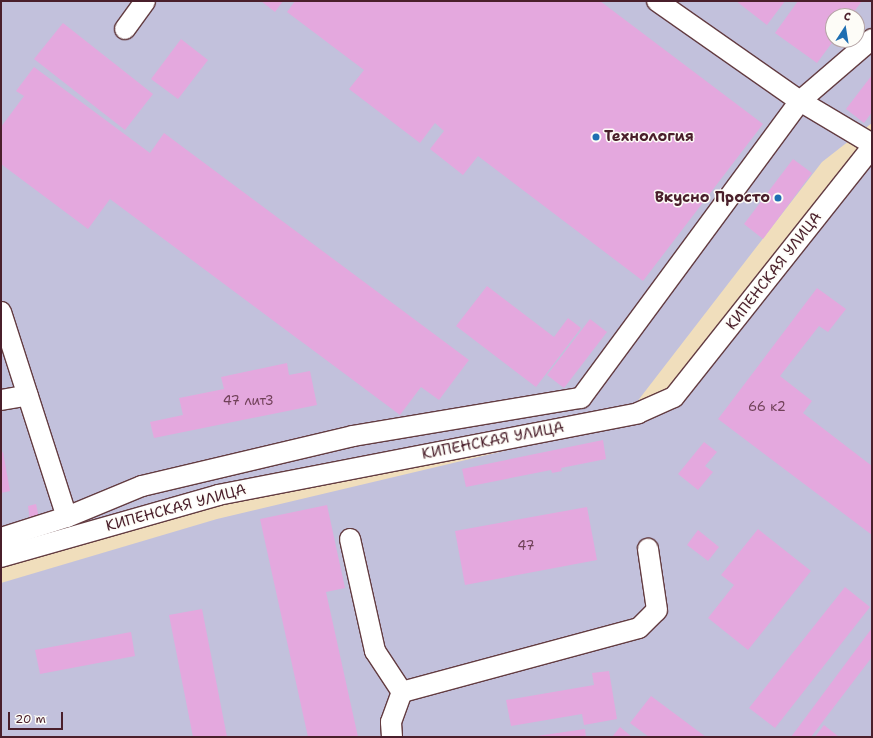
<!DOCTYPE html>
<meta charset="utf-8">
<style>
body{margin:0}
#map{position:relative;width:873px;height:738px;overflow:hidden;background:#f0debc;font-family:"Shantell Sans",sans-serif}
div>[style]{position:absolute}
.industrial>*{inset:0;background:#c2c1dc}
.building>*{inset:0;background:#e4a8de}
.roads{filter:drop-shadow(1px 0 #633c41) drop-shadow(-1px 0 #633c41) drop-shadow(0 1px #633c41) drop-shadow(0 -1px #633c41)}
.minor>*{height:20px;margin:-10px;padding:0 10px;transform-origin:10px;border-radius:10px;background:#fff}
.dots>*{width:11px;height:11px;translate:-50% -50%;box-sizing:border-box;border:2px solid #fdfcf7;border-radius:50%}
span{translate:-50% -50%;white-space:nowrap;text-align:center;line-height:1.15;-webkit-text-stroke:3px #fdfcf7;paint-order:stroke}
.number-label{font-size:13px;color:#704158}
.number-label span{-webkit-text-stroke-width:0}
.poi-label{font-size:15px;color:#4a1f2b;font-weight:700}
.left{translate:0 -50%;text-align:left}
.right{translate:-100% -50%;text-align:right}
.street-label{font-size:15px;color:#4a1f2b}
.frame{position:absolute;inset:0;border:2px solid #4a1f2b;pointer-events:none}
.north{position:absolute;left:825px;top:8px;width:40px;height:40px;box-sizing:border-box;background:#fdfcf7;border:1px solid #b5a4a5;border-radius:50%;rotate:12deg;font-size:11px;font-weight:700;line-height:16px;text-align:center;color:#4a1f2b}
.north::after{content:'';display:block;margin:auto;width:14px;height:18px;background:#1f6fb2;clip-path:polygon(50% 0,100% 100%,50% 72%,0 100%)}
.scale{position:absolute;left:8px;top:712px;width:55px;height:18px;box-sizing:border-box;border:2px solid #4a1f2b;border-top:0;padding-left:5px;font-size:12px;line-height:14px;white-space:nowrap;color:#4a1f2b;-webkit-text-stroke:3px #fdfcf7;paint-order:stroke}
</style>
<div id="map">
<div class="industrial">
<i style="clip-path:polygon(evenodd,1px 1px,872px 1px,872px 123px,822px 162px,633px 407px,279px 472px,1px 551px,1px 1px,833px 16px,857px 16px,857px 40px,833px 40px,833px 16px)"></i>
<i style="clip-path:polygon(872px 160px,872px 737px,1px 737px,1px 583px,217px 519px,652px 416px)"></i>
</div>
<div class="building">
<i style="clip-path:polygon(261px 1px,283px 1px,275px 12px)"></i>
<i style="clip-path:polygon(295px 1px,600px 1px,763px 124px,643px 281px,478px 156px,463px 175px,430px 149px,444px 131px,435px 123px,420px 143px,349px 89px,364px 70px,287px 12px)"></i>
<i style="clip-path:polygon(736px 1px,785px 1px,767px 25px)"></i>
<i style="clip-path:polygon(798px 1px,862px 1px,851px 16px,833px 16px,834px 40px,817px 63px,775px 33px)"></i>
<i style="clip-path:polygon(63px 23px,153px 94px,125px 130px,34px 59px)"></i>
<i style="clip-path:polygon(181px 39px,208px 60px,178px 99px,151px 79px)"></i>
<i style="clip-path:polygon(34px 67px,150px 153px,164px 133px,469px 360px,439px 400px,421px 387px,400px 415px,110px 199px,88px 229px,1px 164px,1px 127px,24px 96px,16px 91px)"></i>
<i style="clip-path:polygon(872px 75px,872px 112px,864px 123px,846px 109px)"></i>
<i style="clip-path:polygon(793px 159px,812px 173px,763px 239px,744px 224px)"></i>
<i style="clip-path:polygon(487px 286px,554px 337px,568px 318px,581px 328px,536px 387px,456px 326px)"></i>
<i style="clip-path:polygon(817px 288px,846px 309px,828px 332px,819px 326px,780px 376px,812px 401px,803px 413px,872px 466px,872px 535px,718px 419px)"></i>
<i style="clip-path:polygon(590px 319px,607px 332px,564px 388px,547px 375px)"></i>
<i style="clip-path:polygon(287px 363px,289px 375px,310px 371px,317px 405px,154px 438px,150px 422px,183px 415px,179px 398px,224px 389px,221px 377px)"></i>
<i style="clip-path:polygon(603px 440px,606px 459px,561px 468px,562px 471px,552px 473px,551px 470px,466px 487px,462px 469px)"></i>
<i style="clip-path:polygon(704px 442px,717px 452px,705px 466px,713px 472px,698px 490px,678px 474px)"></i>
<i style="clip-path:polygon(3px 452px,10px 491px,1px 493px,1px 453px)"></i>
<i style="clip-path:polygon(36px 504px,39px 518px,30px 520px,28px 506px)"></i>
<i style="clip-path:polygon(327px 505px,345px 588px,326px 592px,358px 737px,308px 737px,260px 519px)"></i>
<i style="clip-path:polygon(587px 507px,597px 560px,465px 585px,455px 531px)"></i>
<i style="clip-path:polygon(758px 529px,811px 571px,748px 650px,708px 618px,734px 585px,721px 575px)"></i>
<i style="clip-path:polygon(698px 530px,719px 547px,708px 561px,687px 545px)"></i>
<i style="clip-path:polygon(845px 587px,870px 607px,775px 728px,749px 708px)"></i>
<i style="clip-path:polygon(202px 609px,227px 737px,193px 737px,169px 615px)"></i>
<i style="clip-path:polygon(872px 628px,872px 657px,811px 737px,791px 737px)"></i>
<i style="clip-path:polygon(131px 632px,135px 656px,40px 674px,35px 650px)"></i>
<i style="clip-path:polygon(609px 671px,617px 719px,584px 725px,582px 714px,511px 726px,506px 700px,594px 685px,592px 673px)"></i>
<i style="clip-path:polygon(651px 696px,706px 737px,649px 737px,630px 723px)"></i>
<i style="clip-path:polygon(824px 725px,839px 737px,815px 737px)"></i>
<i style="clip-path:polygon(620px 727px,632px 737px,612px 737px)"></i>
<i style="clip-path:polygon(585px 729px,586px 737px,537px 737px,537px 736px)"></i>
</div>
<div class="roads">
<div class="minor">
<i style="left:657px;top:1px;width:174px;rotate:35deg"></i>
<i style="left:800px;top:101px;width:84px;rotate:30.8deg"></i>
<i style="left:125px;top:29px;width:34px;rotate:-54deg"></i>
<i style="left:1px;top:312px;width:215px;rotate:72.2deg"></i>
<i style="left:1px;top:400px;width:27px;rotate:-10deg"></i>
<i style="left:1px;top:538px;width:69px;rotate:-17.7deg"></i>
<i style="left:67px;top:517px;width:81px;rotate:-22.5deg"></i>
<i style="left:142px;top:486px;width:217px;rotate:-13.3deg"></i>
<i style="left:353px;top:436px;width:231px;rotate:-9.5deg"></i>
<i style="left:581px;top:398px;width:369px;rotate:-53.6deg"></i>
<i style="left:800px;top:101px;width:95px;rotate:-40.7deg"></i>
<i style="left:350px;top:539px;width:115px;rotate:77.4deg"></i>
<i style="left:375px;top:651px;width:49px;rotate:56.6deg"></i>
<i style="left:1px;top:557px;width:226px;rotate:-15.9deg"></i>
<i style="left:218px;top:495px;width:428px;rotate:-11deg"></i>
<i style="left:638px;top:413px;width:39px;rotate:-24deg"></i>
<i style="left:674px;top:397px;width:319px;rotate:-51.6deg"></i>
<i style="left:392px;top:737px;width:15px;rotate:-94deg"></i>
<i style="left:391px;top:722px;width:32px;rotate:-70deg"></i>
<i style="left:402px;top:692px;width:245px;rotate:-15.1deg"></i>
<i style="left:639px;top:628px;width:25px;rotate:-45deg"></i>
<i style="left:657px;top:610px;width:62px;rotate:-98.4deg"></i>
</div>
</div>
<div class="dots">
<i style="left:596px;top:137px;background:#1f6fb2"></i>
<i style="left:778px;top:198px;background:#1f6fb2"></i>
</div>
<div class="number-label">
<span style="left:248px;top:401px">47 литЗ</span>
<span style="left:767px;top:407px">66 к2</span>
<span style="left:526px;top:546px">47</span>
</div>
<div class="poi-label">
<span class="left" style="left:604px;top:137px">Технология</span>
<span class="right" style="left:770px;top:198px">Вкусно Просто</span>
</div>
<div class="street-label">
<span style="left:774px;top:271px;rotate:-52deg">КИПЕНСКАЯ УЛИЦА</span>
<span style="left:493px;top:441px;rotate:-11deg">КИПЕНСКАЯ УЛИЦА</span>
<span style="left:176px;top:508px;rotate:-15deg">КИПЕНСКАЯ УЛИЦА</span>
</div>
<div class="frame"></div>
<div class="north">С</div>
<div class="scale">20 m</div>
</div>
